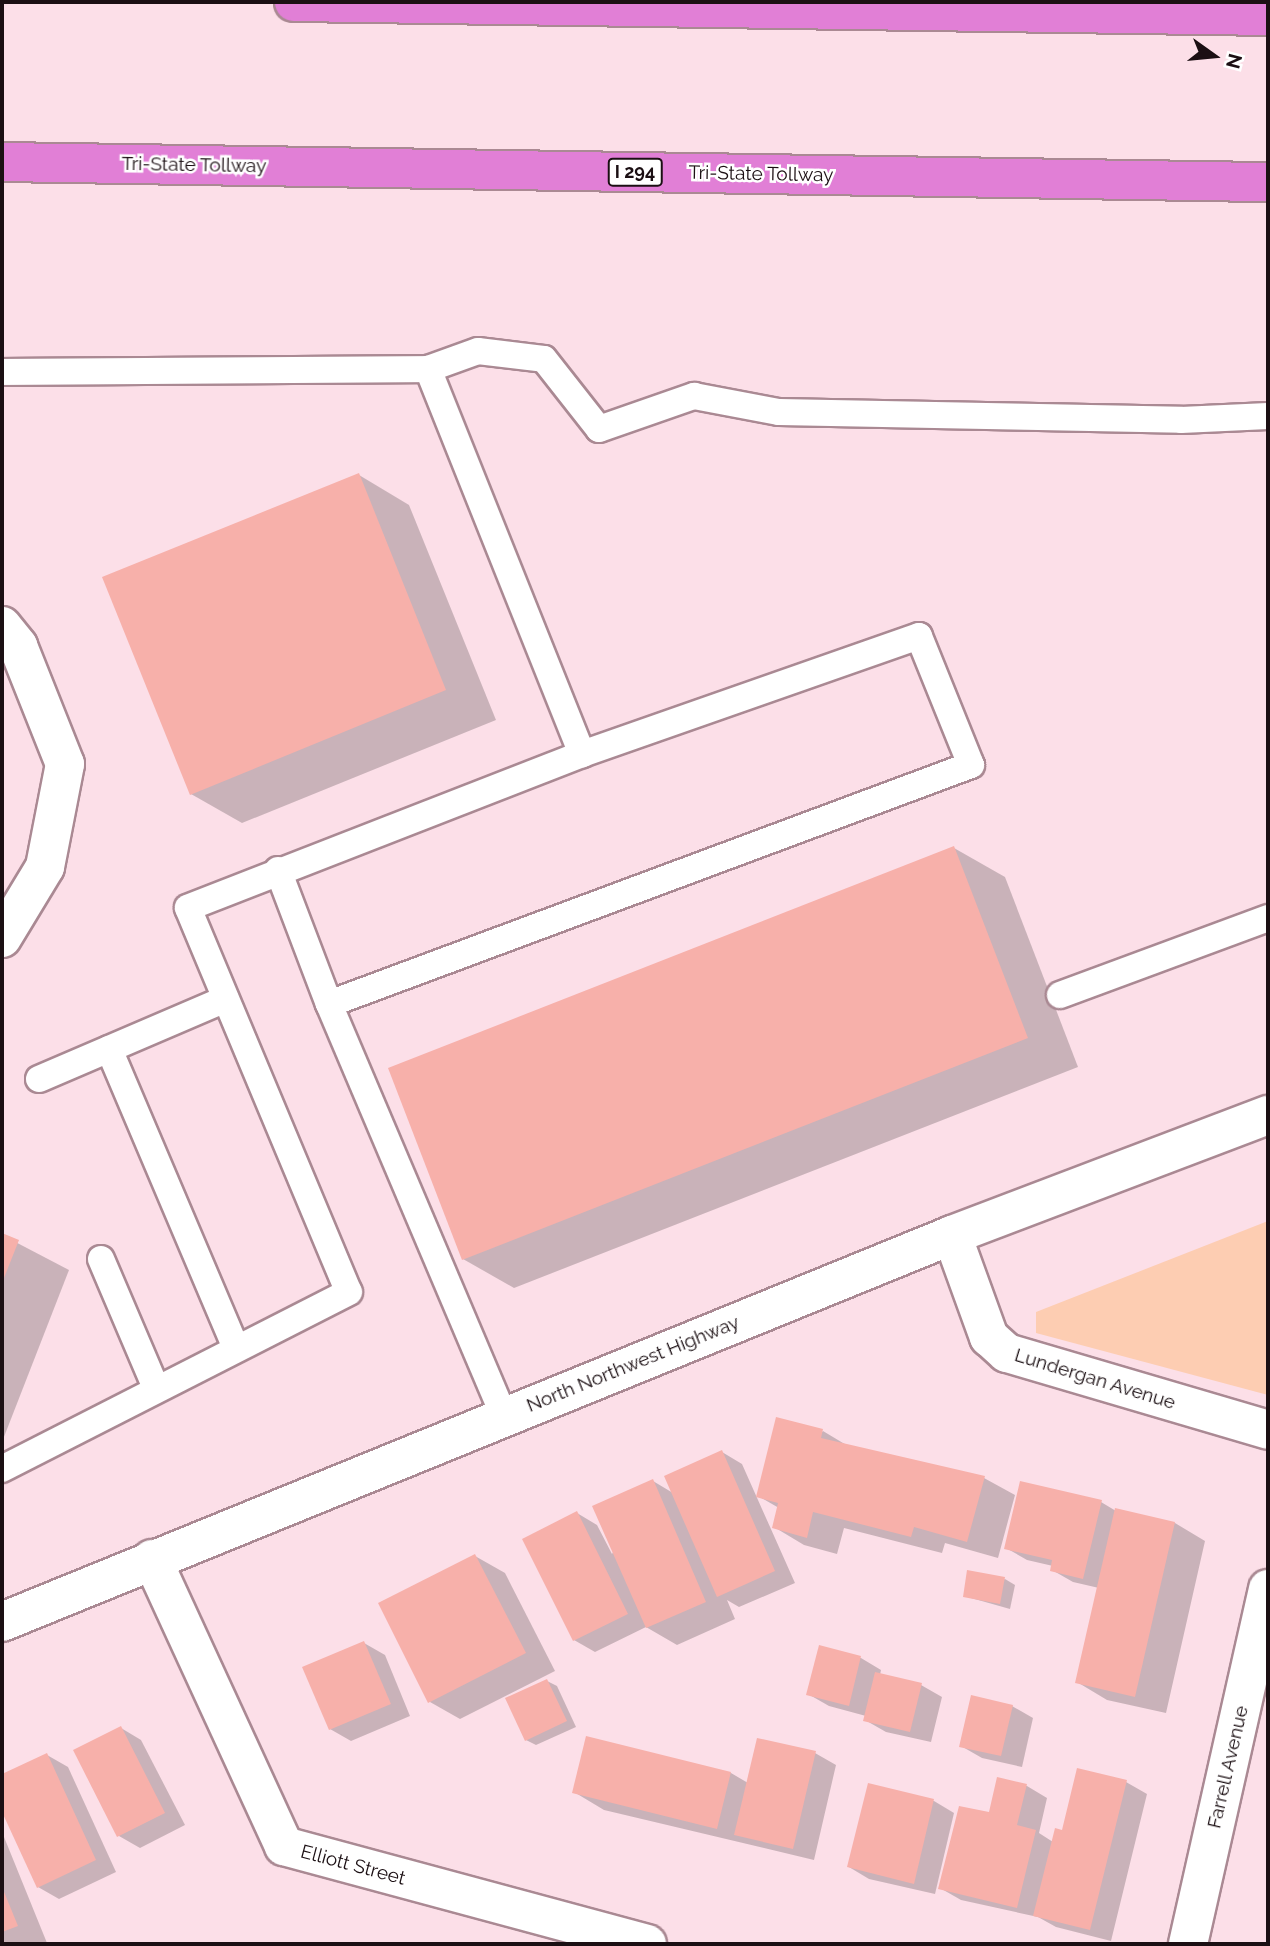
<!DOCTYPE html>
<style>
body{margin:0}
#map{position:relative;width:1270px;height:1946px;overflow:hidden;background:#fcdfe8;font-family:Raleway,sans-serif}
div>[style]{position:absolute}
.green>*{inset:0;background:#fdcdb2}
.shadow>*{inset:0;background:#0003}
.building>*{inset:0;background:#f7b0aa}
.roads{filter:drop-shadow(2px 0 #aa8993) drop-shadow(-2px 0 #aa8993) drop-shadow(0 2px #aa8993) drop-shadow(0 -2px #aa8993)}
.service>*{height:26px;margin:-13px;padding:0 13px;transform-origin:13px;border-radius:13px;background:#fff}
.minor>*{height:38px;margin:-19px;padding:0 19px;transform-origin:19px;border-radius:19px;background:#fff}
.secondary>*{height:38px;margin:-19px;padding:0 19px;transform-origin:19px;border-radius:19px;background:#fff}
.motorway>*{height:38px;margin:-19px;padding:0 19px;transform-origin:19px;border-radius:19px;background:#e17fd6}
span{translate:-50% -50%;white-space:nowrap;text-align:center;line-height:1.15;-webkit-text-stroke:5px #fff;paint-order:stroke}
.shield-label span{padding:2px 5px;background:#fff;border:2px solid;border-radius:5px;-webkit-text-stroke-width:0}
.shield-label{font-size:18px;color:#1b0f13;font-weight:700}
.street-label{font-size:19px;color:#1b0f13}
.frame{position:absolute;inset:0;border:4px solid #1b0f13;pointer-events:none}
.north{position:absolute;left:1179px;top:21px;width:70px;height:70px;-webkit-text-stroke:5px #fff;paint-order:stroke;rotate:105deg;font-size:19px;font-weight:700;line-height:28px;text-align:center;color:#1b0f13}
.north::after{content:'';display:block;margin:auto;width:24px;height:32px;background:#1b0f13;clip-path:polygon(50% 0,100% 100%,50% 72%,0 100%)}
</style>
<div id="map">
<div class="green">
<i style="clip-path:polygon(1268px 1221px,1268px 1395px,1036px 1333px,1036px 1312px)"></i>
</div>
<div class="shadow">
<i style="clip-path:polygon(359px 475px,409px 505px,496px 720px,242px 823px,191px 794px)"></i>
<i style="clip-path:polygon(954px 848px,1005px 877px,1078px 1067px,514px 1288px,463px 1259px)"></i>
<i style="clip-path:polygon(2px 1235px,69px 1270px,2px 1442px)"></i>
<i style="clip-path:polygon(823px 1431px,848px 1446px,984px 1478px,1015px 1495px,998px 1558px,945px 1543px,942px 1553px,844px 1528px,837px 1554px,804px 1545px,774px 1527px,779px 1508px,758px 1496px)"></i>
<i style="clip-path:polygon(722px 1452px,742px 1464px,795px 1583px,739px 1607px,727px 1600px,735px 1619px,677px 1645px,646px 1627px,595px 1652px,574px 1640px,577px 1513px,597px 1525px,612px 1554px,653px 1481px,673px 1493px)"></i>
<i style="clip-path:polygon(1101px 1502px,1116px 1511px,1175px 1523px,1205px 1541px,1166px 1713px,1107px 1700px,1077px 1682px,1099px 1588px,1073px 1582px,1052px 1570px,1053px 1566px,1027px 1560px,1006px 1548px)"></i>
<i style="clip-path:polygon(475px 1556px,505px 1573px,555px 1671px,460px 1719px,430px 1702px)"></i>
<i style="clip-path:polygon(1005px 1579px,1015px 1585px,1010px 1609px,964px 1596px)"></i>
<i style="clip-path:polygon(364px 1643px,385px 1655px,410px 1716px,351px 1741px,330px 1729px)"></i>
<i style="clip-path:polygon(820px 1647px,861px 1658px,881px 1670px,880px 1675px,921px 1685px,942px 1697px,931px 1742px,886px 1732px,865px 1720px,866px 1716px,829px 1706px,808px 1694px)"></i>
<i style="clip-path:polygon(547px 1681px,557px 1686px,576px 1727px,536px 1745px,526px 1740px)"></i>
<i style="clip-path:polygon(1012px 1706px,1033px 1718px,1022px 1767px,982px 1758px,961px 1746px)"></i>
<i style="clip-path:polygon(121px 1728px,141px 1740px,185px 1825px,140px 1848px,119px 1836px)"></i>
<i style="clip-path:polygon(588px 1738px,731px 1773px,748px 1783px,815px 1753px,836px 1765px,814px 1860px,604px 1810px,574px 1792px)"></i>
<i style="clip-path:polygon(47px 1755px,68px 1767px,116px 1872px,59px 1899px,38px 1887px,2px 1807px,2px 1776px)"></i>
<i style="clip-path:polygon(999px 1779px,1027px 1786px,1047px 1798px,1039px 1833px,1053px 1842px,1126px 1782px,1147px 1794px,1111px 1941px,1056px 1927px,1038px 1917px,961px 1900px,940px 1888px,990px 1814px)"></i>
<i style="clip-path:polygon(869px 1785px,934px 1801px,954px 1813px,935px 1894px,869px 1879px,849px 1867px)"></i>
<i style="clip-path:polygon(2px 1832px,47px 1943px,44px 1944px,2px 1944px)"></i>
</div>
<div class="building">
<i style="clip-path:polygon(359px 473px,446px 690px,190px 795px,102px 577px)"></i>
<i style="clip-path:polygon(954px 846px,1028px 1038px,462px 1260px,388px 1068px)"></i>
<i style="clip-path:polygon(2px 1233px,19px 1240px,2px 1283px)"></i>
<i style="clip-path:polygon(776px 1417px,823px 1429px,821px 1438px,985px 1476px,967px 1542px,914px 1527px,911px 1537px,813px 1512px,807px 1538px,772px 1528px,778px 1503px,756px 1497px)"></i>
<i style="clip-path:polygon(722px 1450px,775px 1571px,717px 1597px,664px 1476px)"></i>
<i style="clip-path:polygon(653px 1479px,706px 1602px,646px 1628px,592px 1506px)"></i>
<i style="clip-path:polygon(1020px 1481px,1102px 1500px,1083px 1579px,1050px 1571px,1052px 1560px,1004px 1549px)"></i>
<i style="clip-path:polygon(1115px 1508px,1175px 1522px,1135px 1697px,1075px 1683px)"></i>
<i style="clip-path:polygon(577px 1511px,628px 1614px,573px 1641px,522px 1539px)"></i>
<i style="clip-path:polygon(475px 1554px,526px 1653px,428px 1703px,378px 1603px)"></i>
<i style="clip-path:polygon(967px 1570px,1005px 1577px,1000px 1604px,963px 1597px)"></i>
<i style="clip-path:polygon(364px 1641px,391px 1704px,329px 1730px,302px 1667px)"></i>
<i style="clip-path:polygon(819px 1645px,861px 1656px,849px 1706px,806px 1695px)"></i>
<i style="clip-path:polygon(875px 1672px,922px 1683px,910px 1732px,863px 1721px)"></i>
<i style="clip-path:polygon(547px 1679px,567px 1721px,525px 1741px,505px 1698px)"></i>
<i style="clip-path:polygon(971px 1695px,1013px 1705px,1001px 1756px,959px 1747px)"></i>
<i style="clip-path:polygon(121px 1726px,165px 1813px,117px 1837px,73px 1750px)"></i>
<i style="clip-path:polygon(586px 1736px,731px 1772px,717px 1829px,572px 1793px)"></i>
<i style="clip-path:polygon(757px 1738px,816px 1751px,793px 1849px,734px 1835px)"></i>
<i style="clip-path:polygon(47px 1753px,96px 1860px,37px 1888px,2px 1812px,2px 1774px)"></i>
<i style="clip-path:polygon(1077px 1768px,1127px 1780px,1090px 1930px,1033px 1916px,1055px 1828px,1062px 1830px)"></i>
<i style="clip-path:polygon(997px 1777px,1027px 1784px,1017px 1825px,1036px 1830px,1017px 1908px,938px 1889px,959px 1806px,989px 1812px)"></i>
<i style="clip-path:polygon(868px 1783px,934px 1799px,914px 1884px,847px 1867px)"></i>
<i style="clip-path:polygon(2px 1887px,18px 1926px,2px 1932px)"></i>
</div>
<div class="roads">
<div class="service">
<i style="left:428px;top:369px;width:53px;rotate:-19.8deg"></i>
<i style="left:478px;top:351px;width:66px;rotate:6.9deg"></i>
<i style="left:544px;top:359px;width:89px;rotate:51.8deg"></i>
<i style="left:599px;top:429px;width:101px;rotate:-19.2deg"></i>
<i style="left:694px;top:396px;width:86px;rotate:10.7deg"></i>
<i style="left:779px;top:412px;width:402px;rotate:1.1deg"></i>
<i style="left:1181px;top:420px;width:87px;rotate:-2.6deg"></i>
<i style="left:2px;top:372px;width:426px;rotate:-0.4deg"></i>
<i style="left:428px;top:369px;width:415px;rotate:68.2deg"></i>
<i style="left:582px;top:754px;width:423px;rotate:158.7deg"></i>
<i style="left:188px;top:908px;width:416px;rotate:67.3deg"></i>
<i style="left:349px;top:1292px;width:390px;rotate:153deg"></i>
<i style="left:278px;top:870px;width:143px;rotate:69.2deg"></i>
<i style="left:329px;top:1004px;width:685px;rotate:-20.42deg"></i>
<i style="left:971px;top:765px;width:139px;rotate:-112deg"></i>
<i style="left:919px;top:636px;width:357px;rotate:160.7deg"></i>
<i style="left:1060px;top:995px;width:222px;rotate:-20.3deg"></i>
<i style="left:329px;top:1004px;width:449px;rotate:67deg"></i>
<i style="left:109px;top:1049px;width:325px;rotate:67deg"></i>
<i style="left:39px;top:1079px;width:203px;rotate:-23.2deg"></i>
<i style="left:101px;top:1259px;width:140px;rotate:66.9deg"></i>
</div>
<div class="minor">
<i style="left:2px;top:626px;width:26px;rotate:51deg"></i>
<i style="left:18px;top:646px;width:127px;rotate:68.3deg"></i>
<i style="left:65px;top:764px;width:105px;rotate:101deg"></i>
<i style="left:45px;top:867px;width:83px;rotate:121.2deg"></i>
<i style="left:952px;top:1235px;width:109px;rotate:70.1deg"></i>
<i style="left:989px;top:1337px;width:24px;rotate:42deg"></i>
<i style="left:1007px;top:1353px;width:272px;rotate:16.4deg"></i>
<i style="left:152px;top:1559px;width:316px;rotate:65.3deg"></i>
<i style="left:284px;top:1846px;width:376px;rotate:15.1deg"></i>
<i style="left:1188px;top:1944px;width:364px;rotate:-77.3deg"></i>
</div>
<div class="secondary">
<i style="left:2px;top:1622px;width:1026px;rotate:-22.16deg"></i>
<i style="left:952px;top:1235px;width:338px;rotate:-20.8deg"></i>
</div>
<div class="motorway">
<i style="left:294px;top:2px;width:974px;rotate:0.82deg"></i>
<i style="left:2px;top:162px;width:1266px;rotate:0.91deg"></i>
</div>
</div>
<div class="shield-label">
<span style="left:635px;top:172px">I 294</span>
</div>
<div class="street-label">
<span style="left:194px;top:165px;rotate:1deg">Tri-State Tollway</span>
<span style="left:761px;top:174px;rotate:1deg">Tri-State Tollway</span>
<span style="left:633px;top:1364px;rotate:-22deg">North Northwest Highway</span>
<span style="left:1095px;top:1379px;rotate:17deg">Lundergan Avenue</span>
<span style="left:1228px;top:1767px;rotate:-77deg">Farrell Avenue</span>
<span style="left:353px;top:1865px;rotate:15deg">Elliott Street</span>
</div>
<div class="frame"></div>
<div class="north">N</div>
</div>
